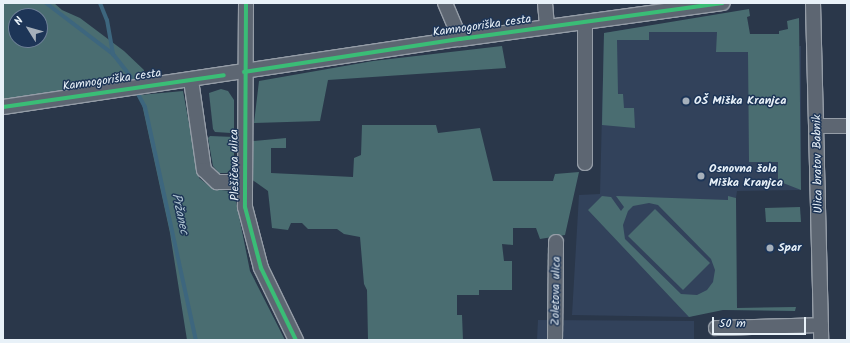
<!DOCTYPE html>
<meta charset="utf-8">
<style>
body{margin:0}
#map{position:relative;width:850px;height:343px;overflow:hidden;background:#2a374a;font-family:Kalam,sans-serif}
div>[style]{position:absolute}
.built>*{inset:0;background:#32425b}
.green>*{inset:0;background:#4a6d71}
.stream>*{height:4px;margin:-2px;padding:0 2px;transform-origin:2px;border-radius:2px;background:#3d667e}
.roads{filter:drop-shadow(1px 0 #959da7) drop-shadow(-1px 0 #959da7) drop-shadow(0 1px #959da7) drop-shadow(0 -1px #959da7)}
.minor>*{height:14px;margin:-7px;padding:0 7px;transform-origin:7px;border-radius:7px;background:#5d6672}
.cycleway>*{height:4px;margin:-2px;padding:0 2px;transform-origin:2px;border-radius:2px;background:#3abd76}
.dots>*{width:11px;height:11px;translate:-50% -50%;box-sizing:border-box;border:2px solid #1d3557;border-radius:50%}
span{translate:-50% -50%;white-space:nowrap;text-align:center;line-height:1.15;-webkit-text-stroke:3px #1d3557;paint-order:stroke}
.street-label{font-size:12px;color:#e8f1f8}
.poi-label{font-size:12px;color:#e8f1f8;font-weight:700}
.left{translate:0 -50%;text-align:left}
.water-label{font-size:13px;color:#adc2cf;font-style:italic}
.frame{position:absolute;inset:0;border:4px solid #e8f1f8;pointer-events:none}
.north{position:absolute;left:8px;top:8px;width:40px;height:40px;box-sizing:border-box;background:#1d3557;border:1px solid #6e8097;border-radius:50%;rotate:307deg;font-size:11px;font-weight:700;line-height:16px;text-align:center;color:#e8f1f8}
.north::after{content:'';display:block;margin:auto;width:14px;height:18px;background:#a6b0bb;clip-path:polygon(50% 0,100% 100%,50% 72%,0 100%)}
.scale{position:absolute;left:712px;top:317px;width:94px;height:18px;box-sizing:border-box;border:2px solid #e8f1f8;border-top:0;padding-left:5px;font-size:12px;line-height:14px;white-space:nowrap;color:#e8f1f8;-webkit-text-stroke:3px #1d3557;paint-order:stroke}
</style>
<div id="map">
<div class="built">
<i style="clip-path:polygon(733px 13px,736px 47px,801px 46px,801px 190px,737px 191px,736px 198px,728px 197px,727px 307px,689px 317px,572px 315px,579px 195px,600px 194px,604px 33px)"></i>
<i style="clip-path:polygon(538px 320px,694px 321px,694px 340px,537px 340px)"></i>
</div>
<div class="green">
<i style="clip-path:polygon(evenodd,3px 3px,54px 3px,62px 10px,80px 18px,124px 51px,144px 70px,144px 79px,3px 101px,3px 3px,16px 16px,40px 16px,40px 40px,16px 40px,16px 16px)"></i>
<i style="clip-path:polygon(749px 9px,750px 16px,747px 17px,750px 34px,779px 34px,779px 31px,788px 29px,787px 21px,799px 18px,801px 190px,778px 181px,778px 162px,749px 162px,748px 52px,716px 52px,717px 32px,649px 32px,649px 40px,617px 40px,618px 94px,623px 94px,624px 108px,634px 108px,635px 128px,602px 125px,604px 33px)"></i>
<i style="clip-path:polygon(502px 46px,506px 68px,328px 80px,320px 121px,254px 123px,259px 81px,373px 61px)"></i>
<i style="clip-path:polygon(221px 89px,228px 91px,234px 100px,234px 131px,231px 133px,215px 132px,213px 129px,209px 93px)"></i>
<i style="clip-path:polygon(183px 91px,199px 178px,213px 189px,230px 191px,235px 196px,250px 271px,285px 340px,187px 340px,170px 233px,140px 95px)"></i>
<i style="clip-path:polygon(362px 125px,436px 125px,438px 133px,480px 128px,493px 181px,553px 181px,555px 174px,579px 172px,565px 235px,540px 239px,536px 228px,513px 228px,513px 245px,502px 244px,504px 261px,512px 261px,512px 290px,479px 290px,479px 295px,457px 295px,457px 315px,462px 315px,463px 340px,368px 340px,367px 290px,364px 284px,360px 237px,344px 234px,337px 229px,308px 229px,302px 223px,291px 223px,288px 230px,272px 228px,268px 191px,251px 179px,253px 141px,286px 138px,286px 148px,271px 148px,271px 173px,353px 177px,354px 158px,361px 155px)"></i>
<i style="clip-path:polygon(210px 136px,234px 137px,234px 165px,227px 173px,219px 173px,213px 166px,208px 138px)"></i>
<i style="clip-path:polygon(evenodd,602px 196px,611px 197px,621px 211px,624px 207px,616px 196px,728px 200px,728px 196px,736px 198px,737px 308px,796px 307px,795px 311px,723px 310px,689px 317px,588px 210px,602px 196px,649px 203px,658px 205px,711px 259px,715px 270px,713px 282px,707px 290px,697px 295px,681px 294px,625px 239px,623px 225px,628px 211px,633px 206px,649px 203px)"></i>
<i style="clip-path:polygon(800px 207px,801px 222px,766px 222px,765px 208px)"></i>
<i style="clip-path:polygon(655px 209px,710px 263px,683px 290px,628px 236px)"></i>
</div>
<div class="stream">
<i style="left:46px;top:3px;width:84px;rotate:37.3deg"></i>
<i style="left:113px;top:54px;width:29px;rotate:52deg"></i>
<i style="left:100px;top:3px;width:18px;rotate:68deg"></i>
<i style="left:107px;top:20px;width:35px;rotate:80deg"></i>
<i style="left:138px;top:94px;width:15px;rotate:62deg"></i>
<i style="left:145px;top:107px;width:239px;rotate:77.7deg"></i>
</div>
<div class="roads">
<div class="minor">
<i style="left:246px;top:3px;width:204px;rotate:90.3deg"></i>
<i style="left:245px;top:207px;width:63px;rotate:75.3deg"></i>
<i style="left:261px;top:268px;width:80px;rotate:64.1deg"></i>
<i style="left:445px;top:3px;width:39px;rotate:67deg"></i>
<i style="left:545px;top:3px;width:24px;rotate:85deg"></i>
<i style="left:813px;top:3px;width:337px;rotate:88.6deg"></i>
<i style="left:585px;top:23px;width:140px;rotate:90deg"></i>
<i style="left:191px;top:80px;width:91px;rotate:81.8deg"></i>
<i style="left:204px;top:170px;width:18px;rotate:43deg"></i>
<i style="left:217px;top:182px;width:26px"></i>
<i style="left:3px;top:107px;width:462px;rotate:-8.5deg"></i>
<i style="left:460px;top:39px;width:265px;rotate:-7.8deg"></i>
<i style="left:818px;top:126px;width:29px"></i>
<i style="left:716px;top:328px;width:105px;rotate:-1.6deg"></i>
<i style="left:555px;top:340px;width:98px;rotate:-89.4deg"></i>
</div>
</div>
<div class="cycleway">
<i style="left:246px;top:3px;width:204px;rotate:90.3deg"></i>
<i style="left:245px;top:207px;width:63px;rotate:75.3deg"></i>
<i style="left:261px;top:268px;width:80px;rotate:64.1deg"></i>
<i style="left:244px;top:72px;width:219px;rotate:-8.7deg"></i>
<i style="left:460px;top:39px;width:265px;rotate:-7.8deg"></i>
<i style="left:3px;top:107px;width:223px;rotate:-8.2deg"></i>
</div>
<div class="dots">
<i style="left:686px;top:101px;background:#a6b0bb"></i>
<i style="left:701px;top:176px;background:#a6b0bb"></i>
<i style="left:770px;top:248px;background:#a6b0bb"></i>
</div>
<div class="street-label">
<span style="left:482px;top:26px;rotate:-8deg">Kamnogoriška cesta</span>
<span style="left:112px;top:80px;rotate:-8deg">Kamnogoriška cesta</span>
<span style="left:818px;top:164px;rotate:-91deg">Ulica bratov Babnik</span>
<span style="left:235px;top:165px;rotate:-91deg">Plešičeva ulica</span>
<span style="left:556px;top:291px;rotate:-89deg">Zoletova ulica</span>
</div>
<div class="poi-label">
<span class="left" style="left:694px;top:101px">OŠ Miška Kranjca</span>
<span class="left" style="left:709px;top:176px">Osnovna šola<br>Miška Kranjca</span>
<span class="left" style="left:778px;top:248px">Spar</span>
</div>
<div class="water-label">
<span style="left:179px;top:214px;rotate:78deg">Pržanec</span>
</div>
<div class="frame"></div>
<div class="north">N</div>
<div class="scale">50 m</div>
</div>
